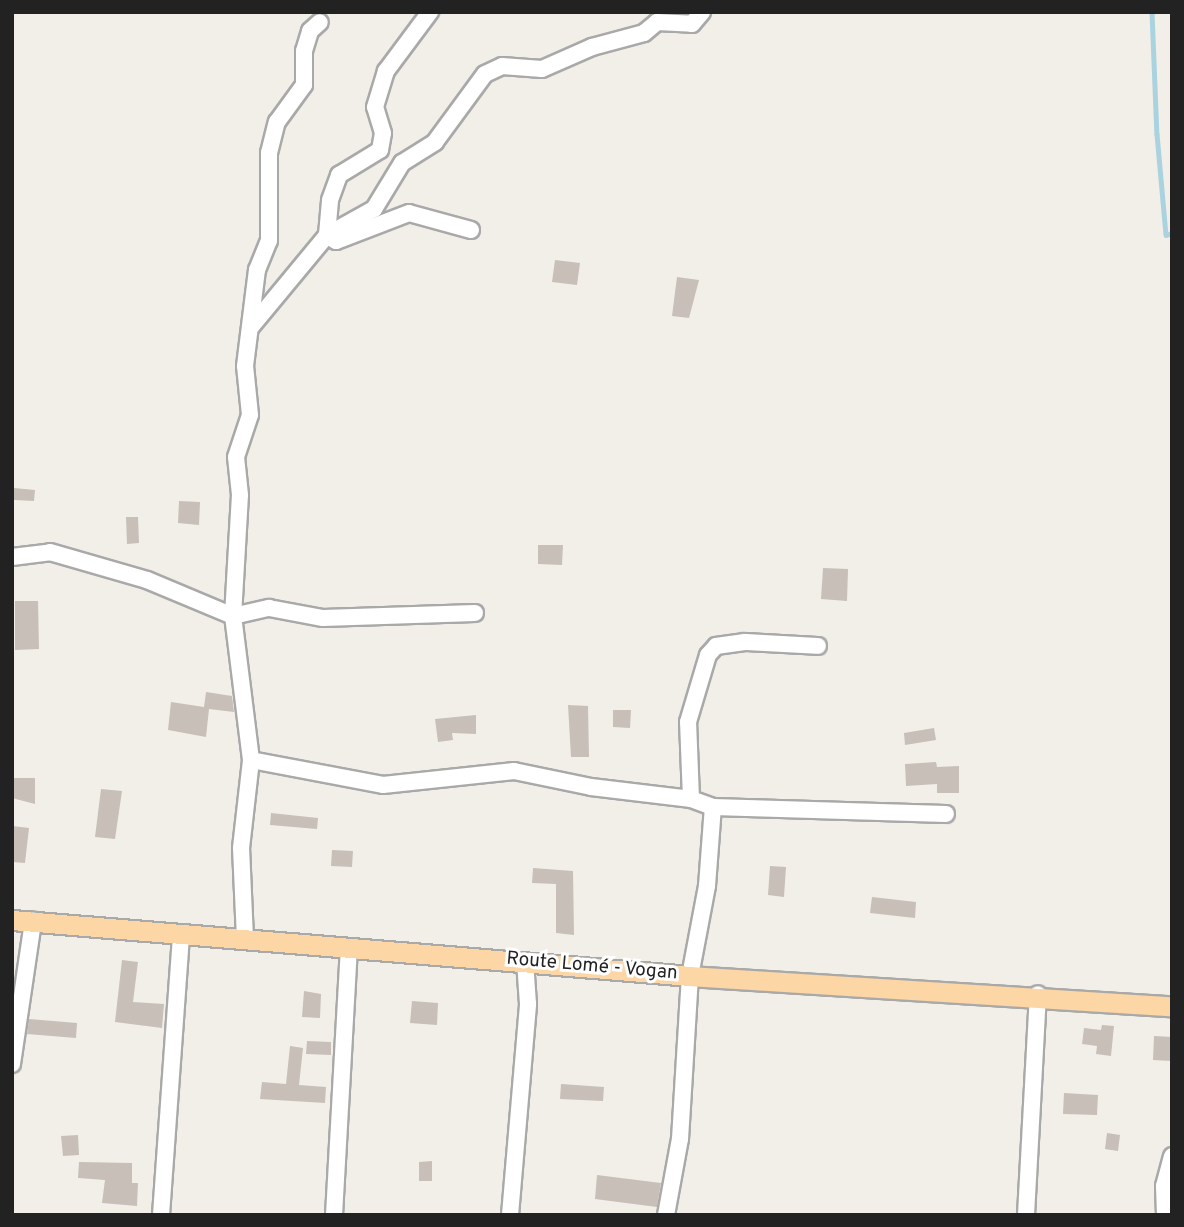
<!DOCTYPE html>
<meta charset="utf-8">
<style>
body{margin:0}
#map{position:relative;width:1184px;height:1227px;overflow:hidden;background:#f2efe9;font-family:Overpass,sans-serif}
div>[style]{position:absolute}
.stream>*{height:4.5px;margin:-2.25px;padding:0 2.25px;transform-origin:2.25px;border-radius:2.25px;background:#aad3df}
.building>*{inset:0;background:#c7bfb8}
.roads{filter:drop-shadow(2px 0 #a9a9a9) drop-shadow(-2px 0 #a9a9a9) drop-shadow(0 2px #a9a9a9) drop-shadow(0 -2px #a9a9a9)}
.minor>*{height:16px;margin:-8px;padding:0 8px;transform-origin:8px;border-radius:8px;background:#fff}
.major>*{height:19px;margin:-9.5px;padding:0 9.5px;transform-origin:9.5px;border-radius:9.5px;background:#fcd6a4}
span{translate:-50% -50%;white-space:nowrap;text-align:center;line-height:1.15;-webkit-text-stroke:6px #fff;paint-order:stroke}
.street-label{font-size:19px;color:#222}
.frame{position:absolute;inset:0;border:14px solid #222;pointer-events:none}
</style>
<div id="map">
<div class="stream">
<i style="left:1152px;top:12px;width:122px;rotate:87.7deg"></i>
<i style="left:1157px;top:134px;width:101px;rotate:84.9deg"></i>
<i style="left:1166px;top:235px;width:6px;rotate:-18deg"></i>
</div>
<div class="building">
<i style="clip-path:polygon(555px 260px,580px 263px,577px 285px,552px 282px)"></i>
<i style="clip-path:polygon(677px 277px,699px 280px,689px 318px,672px 316px)"></i>
<i style="clip-path:polygon(14px 488px,35px 490px,34px 501px,14px 500px)"></i>
<i style="clip-path:polygon(179px 501px,200px 502px,199px 525px,178px 523px)"></i>
<i style="clip-path:polygon(126px 517px,138px 517px,139px 543px,127px 544px)"></i>
<i style="clip-path:polygon(538px 545px,563px 545px,562px 565px,538px 564px)"></i>
<i style="clip-path:polygon(823px 568px,848px 569px,847px 601px,821px 599px)"></i>
<i style="clip-path:polygon(15px 601px,38px 601px,39px 649px,15px 650px)"></i>
<i style="clip-path:polygon(206px 692px,232px 696px,234px 712px,209px 709px,206px 737px,168px 730px,171px 702px,204px 707px)"></i>
<i style="clip-path:polygon(568px 705px,588px 706px,589px 757px,571px 757px)"></i>
<i style="clip-path:polygon(613px 710px,631px 710px,630px 728px,613px 727px)"></i>
<i style="clip-path:polygon(476px 715px,476px 734px,452px 733px,453px 740px,438px 742px,435px 719px)"></i>
<i style="clip-path:polygon(934px 728px,936px 740px,905px 745px,904px 733px)"></i>
<i style="clip-path:polygon(936px 762px,937px 767px,959px 766px,959px 793px,937px 793px,937px 784px,906px 786px,905px 764px)"></i>
<i style="clip-path:polygon(12px 778px,35px 778px,35px 804px,12px 798px)"></i>
<i style="clip-path:polygon(101px 789px,122px 791px,115px 839px,95px 837px)"></i>
<i style="clip-path:polygon(271px 813px,318px 818px,317px 829px,270px 825px)"></i>
<i style="clip-path:polygon(12px 826px,29px 828px,25px 863px,12px 862px)"></i>
<i style="clip-path:polygon(332px 850px,353px 851px,352px 867px,331px 866px)"></i>
<i style="clip-path:polygon(770px 866px,786px 867px,784px 897px,768px 895px)"></i>
<i style="clip-path:polygon(533px 868px,573px 871px,574px 935px,556px 933px,556px 884px,532px 883px)"></i>
<i style="clip-path:polygon(872px 897px,916px 902px,915px 918px,870px 913px)"></i>
<i style="clip-path:polygon(122px 960px,138px 962px,133px 1002px,164px 1004px,162px 1028px,115px 1022px)"></i>
<i style="clip-path:polygon(304px 991px,321px 994px,320px 1018px,302px 1017px)"></i>
<i style="clip-path:polygon(412px 1001px,438px 1003px,437px 1025px,410px 1023px)"></i>
<i style="clip-path:polygon(29px 1019px,77px 1023px,76px 1038px,27px 1034px)"></i>
<i style="clip-path:polygon(1102px 1025px,1114px 1026px,1111px 1056px,1096px 1054px,1097px 1046px,1082px 1044px,1084px 1028px,1101px 1030px)"></i>
<i style="clip-path:polygon(1154px 1036px,1172px 1037px,1172px 1061px,1153px 1060px)"></i>
<i style="clip-path:polygon(307px 1041px,331px 1042px,331px 1055px,306px 1054px)"></i>
<i style="clip-path:polygon(290px 1046px,303px 1048px,299px 1085px,326px 1087px,325px 1103px,260px 1099px,262px 1082px,286px 1084px)"></i>
<i style="clip-path:polygon(561px 1084px,604px 1087px,603px 1101px,560px 1099px)"></i>
<i style="clip-path:polygon(1064px 1093px,1098px 1095px,1097px 1115px,1063px 1114px)"></i>
<i style="clip-path:polygon(1107px 1133px,1120px 1135px,1118px 1151px,1105px 1149px)"></i>
<i style="clip-path:polygon(78px 1135px,79px 1155px,63px 1156px,61px 1136px)"></i>
<i style="clip-path:polygon(432px 1161px,432px 1181px,419px 1181px,419px 1162px)"></i>
<i style="clip-path:polygon(79px 1162px,132px 1163px,132px 1183px,138px 1183px,137px 1206px,102px 1203px,105px 1180px,78px 1178px)"></i>
<i style="clip-path:polygon(597px 1175px,661px 1183px,657px 1207px,595px 1199px)"></i>
</div>
<div class="roads">
<div class="minor">
<i style="left:471px;top:230px;width:64px;rotate:-164.7deg"></i>
<i style="left:409px;top:213px;width:78px;rotate:159deg"></i>
<i style="left:336px;top:241px;width:11px;rotate:-146deg"></i>
<i style="left:327px;top:235px;width:54px;rotate:-29deg"></i>
<i style="left:374px;top:209px;width:54px;rotate:-58.7deg"></i>
<i style="left:402px;top:163px;width:39px;rotate:-32deg"></i>
<i style="left:435px;top:142px;width:84px;rotate:-53.7deg"></i>
<i style="left:485px;top:74px;width:19px;rotate:-25deg"></i>
<i style="left:502px;top:66px;width:40px;rotate:4.3deg"></i>
<i style="left:542px;top:69px;width:55px;rotate:-23.7deg"></i>
<i style="left:592px;top:47px;width:54px;rotate:-15.1deg"></i>
<i style="left:644px;top:33px;width:17px;rotate:-40deg"></i>
<i style="left:657px;top:22px;width:35px;rotate:3deg"></i>
<i style="left:692px;top:24px;width:16px;rotate:-50deg"></i>
<i style="left:251px;top:327px;width:119px;rotate:-50.4deg"></i>
<i style="left:327px;top:235px;width:35px;rotate:-85deg"></i>
<i style="left:330px;top:200px;width:27px;rotate:-70deg"></i>
<i style="left:339px;top:175px;width:48px;rotate:-31.4deg"></i>
<i style="left:380px;top:150px;width:17px;rotate:-80deg"></i>
<i style="left:383px;top:133px;width:27px;rotate:-107deg"></i>
<i style="left:375px;top:107px;width:38px;rotate:-73deg"></i>
<i style="left:386px;top:71px;width:74px;rotate:-53.3deg"></i>
<i style="left:12px;top:557px;width:38px;rotate:-7deg"></i>
<i style="left:50px;top:552px;width:101px;rotate:16.1deg"></i>
<i style="left:147px;top:580px;width:93px;rotate:22.7deg"></i>
<i style="left:233px;top:616px;width:37px;rotate:-13deg"></i>
<i style="left:269px;top:608px;width:55px;rotate:10.5deg"></i>
<i style="left:323px;top:618px;width:152px;rotate:-1.9deg"></i>
<i style="left:251px;top:760px;width:134px;rotate:10.7deg"></i>
<i style="left:383px;top:785px;width:132px;rotate:-6.1deg"></i>
<i style="left:514px;top:771px;width:79px;rotate:11.7deg"></i>
<i style="left:591px;top:787px;width:101px;rotate:6.8deg"></i>
<i style="left:691px;top:799px;width:23px;rotate:20deg"></i>
<i style="left:713px;top:807px;width:233px;rotate:1.7deg"></i>
<i style="left:691px;top:799px;width:77px;rotate:-92.2deg"></i>
<i style="left:688px;top:722px;width:70px;rotate:-73.4deg"></i>
<i style="left:708px;top:655px;width:12px;rotate:-48deg"></i>
<i style="left:716px;top:646px;width:29px;rotate:-8deg"></i>
<i style="left:745px;top:642px;width:73px;rotate:3.1deg"></i>
<i style="left:245px;top:939px;width:91px;rotate:-92.5deg"></i>
<i style="left:241px;top:848px;width:89px;rotate:-83.5deg"></i>
<i style="left:251px;top:760px;width:145px;rotate:-97.1deg"></i>
<i style="left:233px;top:616px;width:121px;rotate:-86.7deg"></i>
<i style="left:240px;top:495px;width:38px;rotate:-96deg"></i>
<i style="left:236px;top:457px;width:44px;rotate:-71.6deg"></i>
<i style="left:250px;top:415px;width:49px;rotate:-95.8deg"></i>
<i style="left:245px;top:366px;width:97px;rotate:-82.9deg"></i>
<i style="left:257px;top:270px;width:31px;rotate:-68deg"></i>
<i style="left:269px;top:241px;width:88px;rotate:-90deg"></i>
<i style="left:269px;top:153px;width:32px;rotate:-76deg"></i>
<i style="left:277px;top:122px;width:46px;rotate:-53.9deg"></i>
<i style="left:304px;top:85px;width:34px;rotate:-90deg"></i>
<i style="left:304px;top:51px;width:21px;rotate:-73deg"></i>
<i style="left:310px;top:31px;width:13px;rotate:-42deg"></i>
<i style="left:12px;top:1064px;width:145px;rotate:-81.6deg"></i>
<i style="left:161px;top:1215px;width:282px;rotate:-85.9deg"></i>
<i style="left:334px;top:1215px;width:268px;rotate:-86.8deg"></i>
<i style="left:510px;top:1215px;width:212px;rotate:-85.1deg"></i>
<i style="left:528px;top:1004px;width:43px;rotate:-94deg"></i>
<i style="left:666px;top:1215px;width:77px;rotate:-79.6deg"></i>
<i style="left:680px;top:1139px;width:163px;rotate:-86.5deg"></i>
<i style="left:690px;top:976px;width:92px;rotate:-79.3deg"></i>
<i style="left:707px;top:886px;width:79px;rotate:-85.7deg"></i>
<i style="left:1026px;top:1215px;width:221px;rotate:-86.9deg"></i>
<i style="left:1165px;top:1215px;width:29px;rotate:-92deg"></i>
<i style="left:1164px;top:1186px;width:31px;rotate:-75deg"></i>
</div>
<div class="major">
<i style="left:12px;top:920px;width:680px;rotate:4.72deg"></i>
<i style="left:690px;top:976px;width:483px;rotate:3.6deg"></i>
</div>
</div>
<div class="street-label">
<span style="left:592px;top:967px;rotate:5deg">Route Lomé - Vogan</span>
</div>
<div class="frame"></div>
</div>
